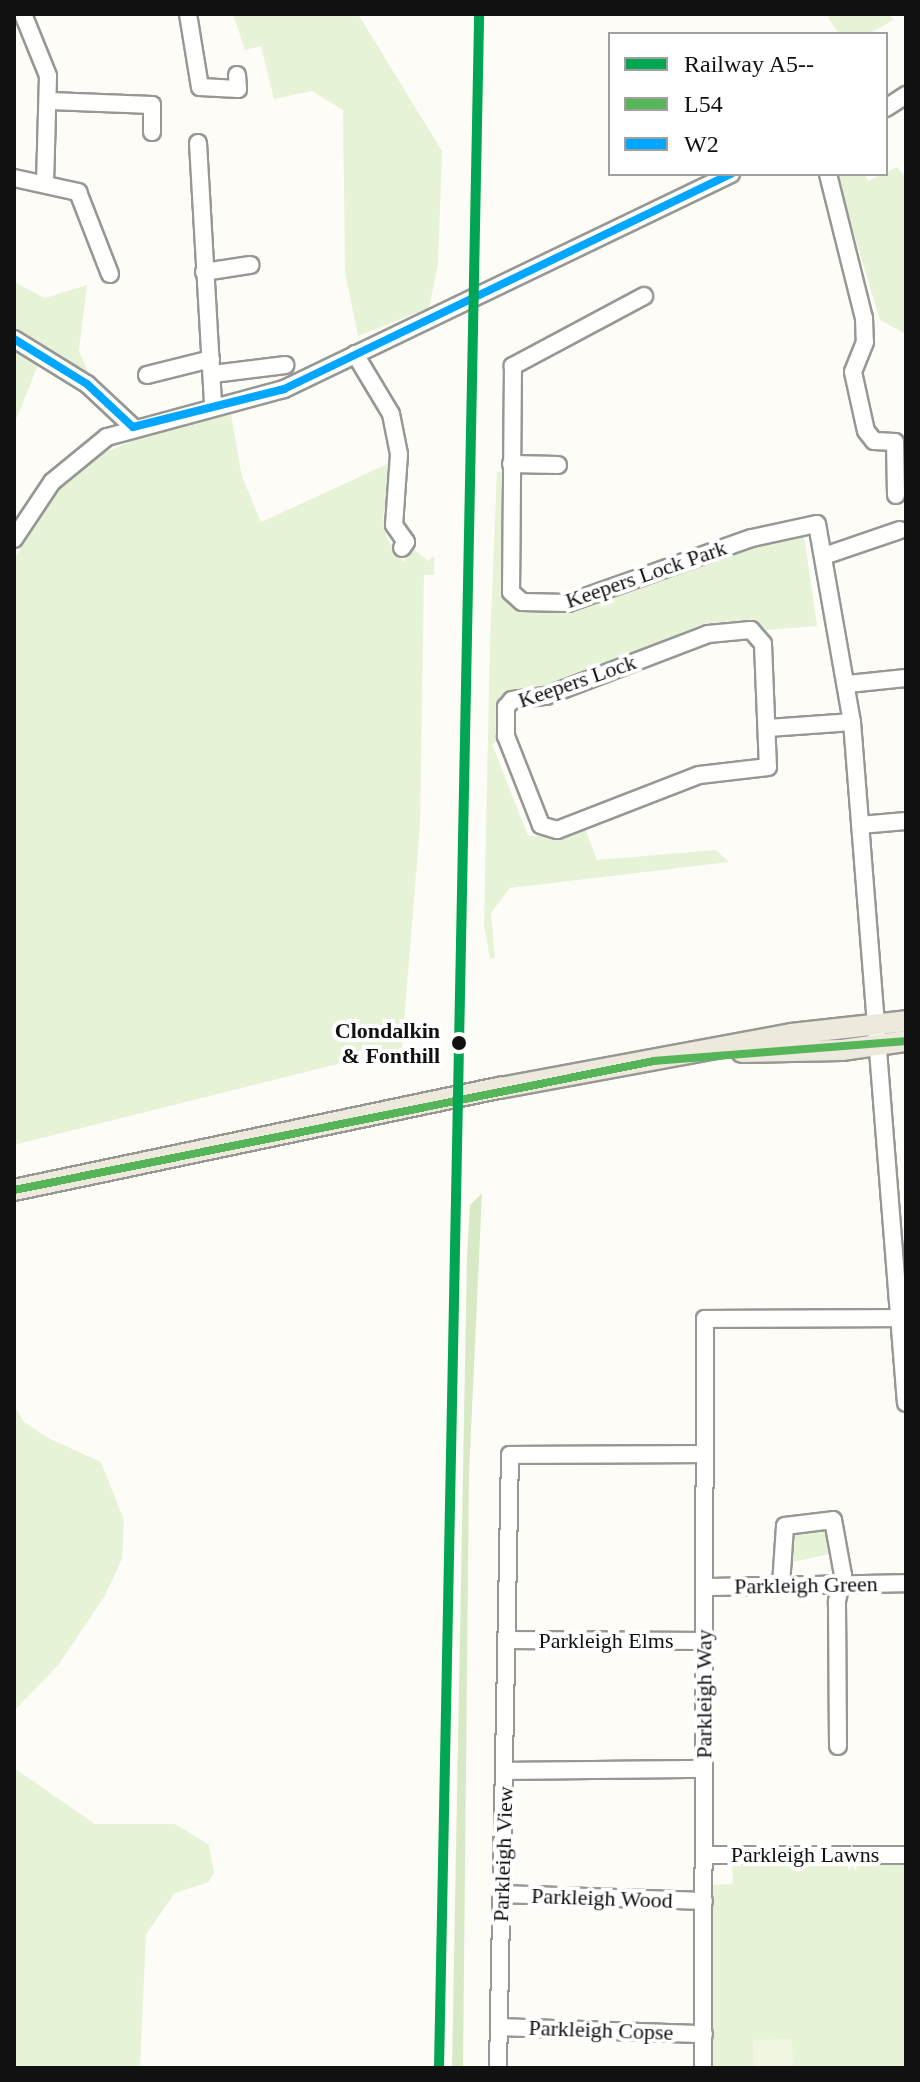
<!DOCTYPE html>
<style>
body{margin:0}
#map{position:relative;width:920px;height:2082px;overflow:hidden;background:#fdfcf7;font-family:"Times New Roman",serif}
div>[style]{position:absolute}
.green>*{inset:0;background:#e7f3d7}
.forest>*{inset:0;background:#d8eac5}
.pitch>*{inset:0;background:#f0f6e1}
.roads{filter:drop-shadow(2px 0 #979795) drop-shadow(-2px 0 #979795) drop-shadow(0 2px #979795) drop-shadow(0 -2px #979795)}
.minor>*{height:16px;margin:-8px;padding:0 8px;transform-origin:8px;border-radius:8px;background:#fffffe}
.major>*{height:20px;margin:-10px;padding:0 10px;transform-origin:10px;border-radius:10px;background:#ede9dc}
.bus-1>*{height:8px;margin:-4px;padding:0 4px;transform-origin:4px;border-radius:4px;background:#56b559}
.bus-2>*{height:8px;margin:-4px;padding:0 4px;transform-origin:4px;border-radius:4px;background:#00a6ff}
.rail-1>*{height:10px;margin:-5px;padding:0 5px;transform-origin:5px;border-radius:5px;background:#00a651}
.dots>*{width:22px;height:22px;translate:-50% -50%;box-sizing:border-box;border:4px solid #fff;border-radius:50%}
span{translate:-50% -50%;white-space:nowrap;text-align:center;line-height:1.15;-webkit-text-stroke:8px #fff;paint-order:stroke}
.street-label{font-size:22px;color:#111}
.stop-label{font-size:22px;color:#111;font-weight:700}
.right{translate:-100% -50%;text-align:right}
.frame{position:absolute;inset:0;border:16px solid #111;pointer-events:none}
.legend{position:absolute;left:608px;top:32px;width:280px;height:144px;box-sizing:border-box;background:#fff;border:2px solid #a0a0a0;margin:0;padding:10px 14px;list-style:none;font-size:24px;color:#111}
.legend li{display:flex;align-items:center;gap:16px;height:40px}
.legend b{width:40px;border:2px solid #a0a0a0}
</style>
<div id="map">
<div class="green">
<i style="clip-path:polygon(233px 14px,358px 14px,442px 151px,438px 265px,429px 308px,358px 336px,345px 272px,343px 110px,312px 91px,274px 99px,261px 46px,245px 50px)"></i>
<i style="clip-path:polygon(826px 14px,889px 14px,893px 20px,869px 34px,839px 34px)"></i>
<i style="clip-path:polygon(897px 167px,906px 178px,906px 334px,880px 320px,836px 174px,864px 174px,868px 181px)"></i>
<i style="clip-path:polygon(14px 282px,45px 298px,87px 285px,79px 351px,89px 374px,14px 331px)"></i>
<i style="clip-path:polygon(14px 350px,38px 365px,14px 425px)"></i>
<i style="clip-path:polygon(231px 414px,242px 477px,261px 522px,394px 461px,383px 517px,387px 539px,404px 562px,411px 547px,428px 561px,434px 556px,434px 575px,424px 575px,420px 825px,402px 1048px,14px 1145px,14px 559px,62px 484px,96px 456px,158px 430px)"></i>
<i style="clip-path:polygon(505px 471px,505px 592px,512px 606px,538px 608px,761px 540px,804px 536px,817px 626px,767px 630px,751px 620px,707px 623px,543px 691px,505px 697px,501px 740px,492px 744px,528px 836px,558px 836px,584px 826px,597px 860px,716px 850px,729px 862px,510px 888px,491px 913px,495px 958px,490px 959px,484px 925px,490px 641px,497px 472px)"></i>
<i style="clip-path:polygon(14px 1405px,24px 1422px,50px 1439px,101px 1462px,124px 1520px,122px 1559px,104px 1597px,59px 1664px,14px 1711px)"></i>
<i style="clip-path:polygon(829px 1525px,835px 1553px,788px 1563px,788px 1532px)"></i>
<i style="clip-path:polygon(14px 1768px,95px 1824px,175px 1824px,209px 1845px,214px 1872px,209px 1882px,175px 1893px,146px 1934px,140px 2068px,14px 2068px)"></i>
<i style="clip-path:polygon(732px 1861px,906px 1861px,906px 2068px,708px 2068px,710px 1885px,733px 1884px)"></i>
</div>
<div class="forest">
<i style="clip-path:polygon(482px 1193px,469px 1474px,463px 2068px,452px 2068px,467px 1256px,470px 1205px)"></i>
</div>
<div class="pitch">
<i style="clip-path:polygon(792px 2039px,793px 2068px,754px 2068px,753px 2040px)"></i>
</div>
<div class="roads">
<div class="minor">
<i style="left:23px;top:14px;width:67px;rotate:68deg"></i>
<i style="left:48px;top:76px;width:108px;rotate:91.6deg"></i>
<i style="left:188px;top:14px;width:74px;rotate:80.7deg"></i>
<i style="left:200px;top:87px;width:38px;rotate:3deg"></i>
<i style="left:238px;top:89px;width:14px;rotate:-94deg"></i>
<i style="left:50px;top:101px;width:102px;rotate:2.2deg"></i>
<i style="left:152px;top:105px;width:27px;rotate:90deg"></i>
<i style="left:886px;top:108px;width:24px;rotate:-33deg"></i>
<i style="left:198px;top:143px;width:264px;rotate:86.7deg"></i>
<i style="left:828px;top:174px;width:148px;rotate:76deg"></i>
<i style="left:864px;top:318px;width:24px;rotate:88deg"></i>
<i style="left:865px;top:342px;width:32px;rotate:112deg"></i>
<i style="left:853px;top:372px;width:60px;rotate:77.6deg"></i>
<i style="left:866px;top:431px;width:13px;rotate:51deg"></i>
<i style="left:874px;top:441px;width:21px;rotate:3deg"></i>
<i style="left:895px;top:442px;width:53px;rotate:88.9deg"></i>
<i style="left:14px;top:178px;width:66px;rotate:12.3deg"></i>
<i style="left:78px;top:192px;width:88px;rotate:68.7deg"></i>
<i style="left:204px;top:272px;width:47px;rotate:-8.7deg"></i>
<i style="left:644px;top:296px;width:149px;rotate:151.9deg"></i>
<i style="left:513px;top:366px;width:226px;rotate:90.5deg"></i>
<i style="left:511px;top:592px;width:15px;rotate:42deg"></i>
<i style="left:522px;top:602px;width:46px;rotate:1.2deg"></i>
<i style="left:568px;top:603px;width:195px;rotate:-19.5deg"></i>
<i style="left:752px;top:538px;width:66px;rotate:-12.2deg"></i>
<i style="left:817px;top:524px;width:201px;rotate:80deg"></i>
<i style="left:852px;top:722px;width:683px;rotate:85.47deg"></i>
<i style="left:14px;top:339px;width:86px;rotate:31.7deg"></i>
<i style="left:87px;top:384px;width:63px;rotate:43.1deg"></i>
<i style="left:355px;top:354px;width:70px;rotate:59deg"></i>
<i style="left:391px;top:414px;width:41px;rotate:78.7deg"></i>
<i style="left:399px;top:454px;width:71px;rotate:94deg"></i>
<i style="left:394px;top:525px;width:21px;rotate:55deg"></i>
<i style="left:406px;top:542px;width:7px;rotate:124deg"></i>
<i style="left:213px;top:374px;width:73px;rotate:-7.1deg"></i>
<i style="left:147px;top:375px;width:66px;rotate:-14deg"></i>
<i style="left:511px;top:464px;width:47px;rotate:1.2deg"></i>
<i style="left:14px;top:539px;width:69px;rotate:-56.3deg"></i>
<i style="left:52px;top:482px;width:71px;rotate:-39.3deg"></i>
<i style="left:107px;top:437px;width:183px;rotate:-15.2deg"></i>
<i style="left:284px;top:389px;width:496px;rotate:-25.7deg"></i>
<i style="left:824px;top:556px;width:80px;rotate:-18.9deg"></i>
<i style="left:751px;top:630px;width:18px;rotate:49deg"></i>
<i style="left:763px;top:644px;width:123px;rotate:87.7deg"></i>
<i style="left:768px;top:767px;width:69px;rotate:173.4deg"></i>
<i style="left:699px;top:775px;width:152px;rotate:158.8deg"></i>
<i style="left:557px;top:830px;width:17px;rotate:-163deg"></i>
<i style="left:541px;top:825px;width:96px;rotate:-111.5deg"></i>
<i style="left:506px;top:736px;width:29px;rotate:-90deg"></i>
<i style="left:506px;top:707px;width:9px;rotate:-49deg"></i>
<i style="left:512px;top:700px;width:34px;rotate:-7deg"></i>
<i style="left:546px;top:696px;width:173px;rotate:-20.9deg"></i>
<i style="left:708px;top:634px;width:43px;rotate:-5.3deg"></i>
<i style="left:848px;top:684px;width:58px;rotate:-5.9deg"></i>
<i style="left:769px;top:728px;width:83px;rotate:-4.1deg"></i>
<i style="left:860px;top:825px;width:46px;rotate:-5deg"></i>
<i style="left:781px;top:1585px;width:59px;rotate:-86.1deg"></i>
<i style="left:785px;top:1526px;width:48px;rotate:-7.1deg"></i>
<i style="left:833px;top:1520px;width:56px;rotate:79.7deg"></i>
<i style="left:843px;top:1575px;width:28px;rotate:103deg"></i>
<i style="left:837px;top:1602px;width:144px;rotate:89.6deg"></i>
<i style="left:705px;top:1587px;width:201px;rotate:-1.1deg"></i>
<i style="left:508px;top:1640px;width:196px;rotate:0.3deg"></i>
<i style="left:506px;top:1771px;width:198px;rotate:-0.6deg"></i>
<i style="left:704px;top:1855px;width:202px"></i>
<i style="left:501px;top:1894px;width:203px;rotate:2deg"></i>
<i style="left:499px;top:2027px;width:205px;rotate:2deg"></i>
<i style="left:498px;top:2068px;width:613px;rotate:-88.88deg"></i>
<i style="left:510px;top:1455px;width:194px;rotate:-0.3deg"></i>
<i style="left:703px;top:2068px;width:749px;rotate:-89.85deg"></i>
<i style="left:705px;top:1319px;width:201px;rotate:-0.3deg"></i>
</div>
<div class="major">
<i style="left:742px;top:1052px;width:100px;rotate:-1.1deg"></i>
<i style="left:842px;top:1050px;width:65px;rotate:-8deg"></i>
<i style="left:14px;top:1190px;width:497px;rotate:-11.9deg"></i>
<i style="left:500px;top:1088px;width:296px;rotate:-10.5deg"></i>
<i style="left:791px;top:1034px;width:116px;rotate:-6.4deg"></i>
</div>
</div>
<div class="bus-1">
<i style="left:14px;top:1190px;width:653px;rotate:-11.4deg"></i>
<i style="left:654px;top:1061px;width:253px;rotate:-4.5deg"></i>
</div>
<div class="bus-2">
<i style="left:14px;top:339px;width:86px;rotate:31.7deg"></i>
<i style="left:87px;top:384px;width:63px;rotate:43.1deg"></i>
<i style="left:133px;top:427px;width:156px;rotate:-14.1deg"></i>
<i style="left:284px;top:389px;width:496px;rotate:-25.7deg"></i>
</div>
<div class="rail-1">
<i style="left:439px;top:2068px;width:2054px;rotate:-88.88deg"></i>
</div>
<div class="dots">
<i style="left:459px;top:1043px;background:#111"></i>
</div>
<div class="street-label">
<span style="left:646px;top:574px;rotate:-19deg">Keepers Lock Park</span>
<span style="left:577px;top:681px;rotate:-19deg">Keepers Lock</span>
<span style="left:806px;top:1585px;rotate:-1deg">Parkleigh Green</span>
<span style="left:606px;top:1641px">Parkleigh Elms</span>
<span style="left:704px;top:1694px;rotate:-90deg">Parkleigh Way</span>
<span style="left:503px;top:1854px;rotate:-88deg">Parkleigh View</span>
<span style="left:805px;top:1855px">Parkleigh Lawns</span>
<span style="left:602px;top:1898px;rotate:2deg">Parkleigh Wood</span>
<span style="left:601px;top:2030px;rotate:2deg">Parkleigh Copse</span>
</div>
<div class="stop-label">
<span class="right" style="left:440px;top:1043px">Clondalkin<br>&amp; Fonthill</span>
</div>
<div class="frame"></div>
<ul class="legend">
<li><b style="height:10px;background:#00a651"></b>Railway A5--</li>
<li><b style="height:10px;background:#56b559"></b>L54</li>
<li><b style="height:10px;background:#00a6ff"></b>W2</li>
</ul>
</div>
